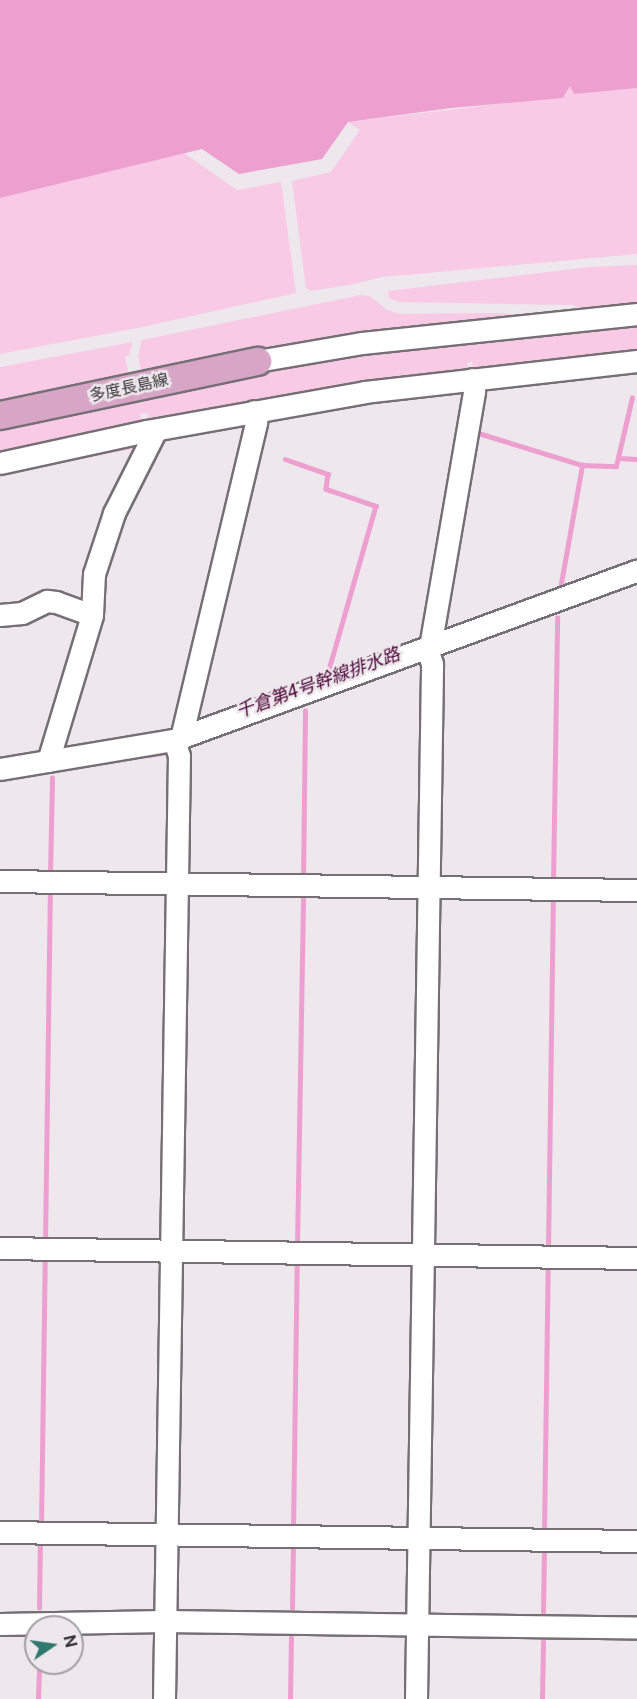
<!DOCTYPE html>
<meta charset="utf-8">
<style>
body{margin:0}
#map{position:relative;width:637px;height:1699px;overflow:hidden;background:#eee7eb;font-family:"Public Sans","Noto Sans JP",sans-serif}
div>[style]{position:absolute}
.green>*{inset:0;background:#f8cae5}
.water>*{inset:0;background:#ed9fd0}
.stream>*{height:4.5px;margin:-2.25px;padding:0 2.25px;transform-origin:2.25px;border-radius:2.25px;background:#ed9fd0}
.roads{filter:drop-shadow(2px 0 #766f73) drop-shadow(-2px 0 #766f73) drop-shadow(0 2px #766f73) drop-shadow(0 -2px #766f73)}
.minor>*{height:21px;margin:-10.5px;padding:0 10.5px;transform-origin:10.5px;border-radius:10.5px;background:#fff}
.major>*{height:27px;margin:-13.5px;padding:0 13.5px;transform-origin:13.5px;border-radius:13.5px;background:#d7a6c6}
span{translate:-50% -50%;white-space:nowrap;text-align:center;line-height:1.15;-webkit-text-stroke:5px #eee7eb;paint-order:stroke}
.street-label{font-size:16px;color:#363334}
.water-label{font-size:18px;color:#4b0639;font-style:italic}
.north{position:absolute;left:24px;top:1615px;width:60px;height:60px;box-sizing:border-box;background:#eee7eb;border:2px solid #a49fa2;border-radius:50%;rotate:77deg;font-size:16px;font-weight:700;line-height:24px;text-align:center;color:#363334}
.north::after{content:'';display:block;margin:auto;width:21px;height:27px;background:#2f776f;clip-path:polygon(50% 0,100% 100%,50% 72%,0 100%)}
</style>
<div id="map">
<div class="green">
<i style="clip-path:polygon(570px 86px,574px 94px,637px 88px,637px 254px,382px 277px,349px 285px,311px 291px,306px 288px,292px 181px,331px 172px,360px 130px,348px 122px,565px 96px)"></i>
<i style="clip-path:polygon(184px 153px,237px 190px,281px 182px,296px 293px,142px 327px,0 354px,0 198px)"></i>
<i style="clip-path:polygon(637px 265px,637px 305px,587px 310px,572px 305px,399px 302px,389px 298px,388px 291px,589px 267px)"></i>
<i style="clip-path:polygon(361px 295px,370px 296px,387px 310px,400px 314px,495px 313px,545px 316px,142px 376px,138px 355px,142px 340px)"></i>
<i style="clip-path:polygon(637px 322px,637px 357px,474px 373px,472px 362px,467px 363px,469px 374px,150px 426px,147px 413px,140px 414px,143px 428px,0 458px,0 421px,260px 367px,462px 340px,464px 345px,470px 343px,470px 339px)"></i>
<i style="clip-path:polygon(133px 342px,129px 355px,125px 357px,130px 379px,0 406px,0 367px)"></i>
<i style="clip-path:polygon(135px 437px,142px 447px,0 475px,0 466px)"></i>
</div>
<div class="water">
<i style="clip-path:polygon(0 0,637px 0,637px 88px,574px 94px,570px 86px,563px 98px,451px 108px,348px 122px,322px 159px,239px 174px,202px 149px,0 198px)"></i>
</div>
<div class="stream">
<i style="left:475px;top:432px;width:112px;rotate:17.1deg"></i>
<i style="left:619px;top:458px;width:18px;rotate:3deg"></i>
<i style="left:285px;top:459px;width:46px;rotate:19.2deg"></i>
<i style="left:328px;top:474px;width:15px;rotate:98deg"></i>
<i style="left:326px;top:489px;width:53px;rotate:18.8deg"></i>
<i style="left:376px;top:506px;width:166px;rotate:106deg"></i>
<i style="left:330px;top:666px;width:7px;rotate:74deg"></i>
<i style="left:560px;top:589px;width:126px;rotate:-79.9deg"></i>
<i style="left:582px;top:465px;width:34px;rotate:2deg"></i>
<i style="left:616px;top:466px;width:70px;rotate:-76.8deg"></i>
<i style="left:148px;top:755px;width:24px;rotate:-9deg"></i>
<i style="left:50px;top:875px;width:97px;rotate:-88.8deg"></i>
<i style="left:303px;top:879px;width:168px;rotate:-89.3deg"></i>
<i style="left:553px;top:883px;width:265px;rotate:-89.1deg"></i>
<i style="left:45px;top:1242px;width:354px;rotate:-89.2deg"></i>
<i style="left:297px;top:1246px;width:355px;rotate:-89deg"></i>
<i style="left:548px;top:1250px;width:357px;rotate:-89.2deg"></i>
<i style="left:41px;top:1528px;width:273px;rotate:-89.2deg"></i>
<i style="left:293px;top:1530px;width:270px;rotate:-89.2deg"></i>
<i style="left:544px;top:1533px;width:270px;rotate:-89.2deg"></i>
<i style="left:39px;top:1608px;width:70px;rotate:-89.2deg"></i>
<i style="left:292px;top:1608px;width:67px;rotate:-89.1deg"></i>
<i style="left:543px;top:1612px;width:66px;rotate:-89.1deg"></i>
<i style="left:38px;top:1699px;width:36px;rotate:-88deg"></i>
<i style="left:290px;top:1699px;width:61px;rotate:-89.1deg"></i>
<i style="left:542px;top:1699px;width:57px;rotate:-89deg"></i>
</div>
<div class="roads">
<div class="minor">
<i style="left:257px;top:361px;width:107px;rotate:-9.7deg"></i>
<i style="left:362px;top:343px;width:277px;rotate:-6deg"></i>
<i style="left:0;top:463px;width:150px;rotate:-12.3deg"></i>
<i style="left:147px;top:431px;width:221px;rotate:-10.1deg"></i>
<i style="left:365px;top:392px;width:274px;rotate:-6.5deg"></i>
<i style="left:0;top:615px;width:22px;rotate:-5deg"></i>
<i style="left:22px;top:613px;width:28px;rotate:-26deg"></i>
<i style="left:47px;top:601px;width:9px;rotate:6deg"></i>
<i style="left:56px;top:602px;width:38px;rotate:20deg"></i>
<i style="left:430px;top:647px;width:260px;rotate:-80.2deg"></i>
<i style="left:474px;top:391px;width:12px;rotate:-99deg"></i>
<i style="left:181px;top:738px;width:325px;rotate:-76.6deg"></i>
<i style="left:256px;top:422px;width:11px;rotate:-105deg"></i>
<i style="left:48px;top:761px;width:152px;rotate:-73.2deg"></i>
<i style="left:92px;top:615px;width:41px;rotate:-87.2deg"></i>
<i style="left:94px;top:574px;width:64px;rotate:-71.8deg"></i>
<i style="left:114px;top:513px;width:93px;rotate:-63.2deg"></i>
<i style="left:0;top:769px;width:176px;rotate:-9.5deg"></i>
<i style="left:174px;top:740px;width:493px;rotate:-20.1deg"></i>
<i style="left:0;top:881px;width:637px;rotate:0.81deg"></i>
<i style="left:0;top:1248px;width:637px;rotate:0.9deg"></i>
<i style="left:0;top:1532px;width:637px;rotate:0.81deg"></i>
<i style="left:0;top:1624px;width:165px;rotate:-1deg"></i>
<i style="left:165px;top:1621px;width:472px;rotate:0.8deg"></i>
<i style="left:164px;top:1699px;width:943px;rotate:-89.09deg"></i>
<i style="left:179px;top:756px;width:17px;rotate:-107deg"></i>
<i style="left:416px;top:1699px;width:1035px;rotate:-89.11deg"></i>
<i style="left:432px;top:664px;width:17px;rotate:-107deg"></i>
</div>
<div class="major">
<i style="left:0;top:415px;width:263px;rotate:-11.9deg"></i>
</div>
</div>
<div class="street-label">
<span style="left:129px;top:388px;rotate:-12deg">多度長島線</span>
</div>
<div class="water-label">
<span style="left:318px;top:683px;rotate:-20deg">千倉第4号幹線排水路</span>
</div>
<div class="north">N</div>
</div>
